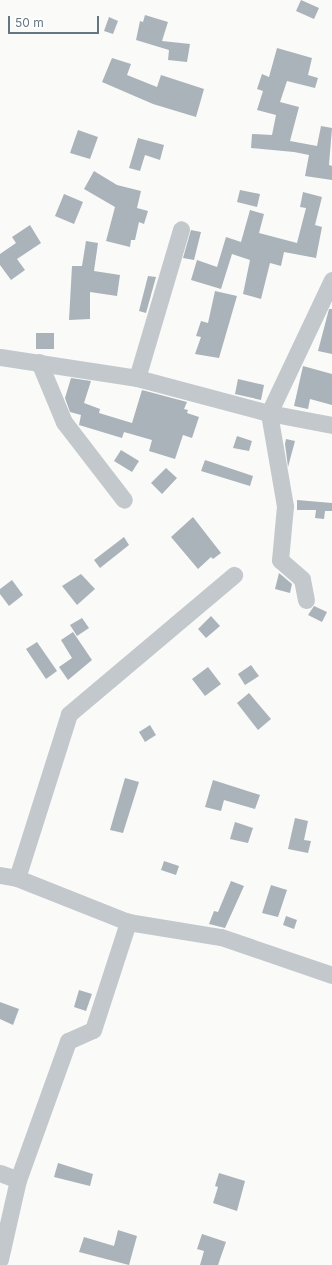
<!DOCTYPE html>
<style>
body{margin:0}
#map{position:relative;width:332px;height:1265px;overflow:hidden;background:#fafaf8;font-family:Inter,sans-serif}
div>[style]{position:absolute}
.building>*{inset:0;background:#aab3b9}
.minor>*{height:17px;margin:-8.5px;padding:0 8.5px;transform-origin:8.5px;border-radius:8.5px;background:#c3c8cc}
span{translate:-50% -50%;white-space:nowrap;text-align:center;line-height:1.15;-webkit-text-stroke:4px #fff;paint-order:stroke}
.scale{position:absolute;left:8px;top:16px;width:91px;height:18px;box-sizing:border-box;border:2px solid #657683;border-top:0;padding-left:5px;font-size:12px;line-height:14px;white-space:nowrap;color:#657683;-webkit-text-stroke:3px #fff;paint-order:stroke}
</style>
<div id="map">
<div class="building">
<i style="clip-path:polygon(301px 0,319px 8px,314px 19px,296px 11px)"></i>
<i style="clip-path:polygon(145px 15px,168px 22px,162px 41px,190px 44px,187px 62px,168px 60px,169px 50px,136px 40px,140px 21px,143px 22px)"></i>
<i style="clip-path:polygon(109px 17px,118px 21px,113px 34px,104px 31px)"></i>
<i style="clip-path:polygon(277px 48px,312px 58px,308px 75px,318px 78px,315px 88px,287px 81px,280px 102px,299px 107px,290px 141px,317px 146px,321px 126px,332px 128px,329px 165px,332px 166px,332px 180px,305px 176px,309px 155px,294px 152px,251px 148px,252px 134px,272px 135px,276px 115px,257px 110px,263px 91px,257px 89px,262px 74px,269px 77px)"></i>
<i style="clip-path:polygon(112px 58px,131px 64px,127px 75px,157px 87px,161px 75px,204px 89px,196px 117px,153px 104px,102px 82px)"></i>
<i style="clip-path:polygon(78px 130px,98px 137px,90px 159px,70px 153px)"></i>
<i style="clip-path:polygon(138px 138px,164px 145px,160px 160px,145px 155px,140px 171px,129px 168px)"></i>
<i style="clip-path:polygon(94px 171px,117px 185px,141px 191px,137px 208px,148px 211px,144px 224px,139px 222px,135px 240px,131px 240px,130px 247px,106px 241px,115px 207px,84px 189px)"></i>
<i style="clip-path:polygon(240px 190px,260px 194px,257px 207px,237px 202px)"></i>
<i style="clip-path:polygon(303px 192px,322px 197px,315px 225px,322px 227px,316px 258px,284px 252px,281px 266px,270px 263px,261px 299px,243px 294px,250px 260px,232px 254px,221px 289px,191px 280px,197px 260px,217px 267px,226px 237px,241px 242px,250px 210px,264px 214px,259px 233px,297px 243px,306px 208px,300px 207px)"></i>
<i style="clip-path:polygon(64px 194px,83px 202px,74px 224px,55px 216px)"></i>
<i style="clip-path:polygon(30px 225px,41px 243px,17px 259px,25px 270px,11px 280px,0 265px,0 254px,16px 243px,12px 237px)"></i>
<i style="clip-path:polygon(191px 230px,201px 232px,194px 260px,183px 258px)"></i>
<i style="clip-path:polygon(86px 241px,98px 243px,94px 271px,120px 275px,117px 296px,90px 292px,90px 319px,69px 320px,72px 266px,82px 266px)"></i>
<i style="clip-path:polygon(148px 276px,156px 277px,146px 313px,139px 311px)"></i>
<i style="clip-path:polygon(215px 291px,237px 296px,219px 358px,195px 354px,201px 337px,196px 336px,201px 321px,208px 323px)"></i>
<i style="clip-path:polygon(329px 309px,332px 309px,332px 354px,318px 351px)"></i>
<i style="clip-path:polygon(36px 333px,54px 333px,54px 349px,36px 349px)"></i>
<i style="clip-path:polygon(303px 366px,332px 374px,332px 405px,310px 399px,308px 409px,294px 406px)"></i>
<i style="clip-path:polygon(71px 378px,91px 381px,84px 403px,100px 409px,99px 413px,132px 423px,142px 390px,187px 402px,184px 409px,188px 410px,187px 413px,199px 417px,192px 438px,183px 435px,175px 459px,149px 451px,152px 440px,124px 432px,122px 438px,79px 425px,81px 415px,70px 412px,65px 398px)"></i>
<i style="clip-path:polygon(238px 379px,264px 385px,261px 400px,235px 394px)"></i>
<i style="clip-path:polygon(237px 436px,252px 441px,249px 451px,233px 448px)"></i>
<i style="clip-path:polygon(286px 439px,295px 441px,288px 467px,285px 444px)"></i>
<i style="clip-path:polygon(121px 450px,139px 461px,132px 472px,114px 461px)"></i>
<i style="clip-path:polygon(205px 460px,253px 476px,250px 486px,201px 471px)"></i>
<i style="clip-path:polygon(166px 468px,177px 478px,162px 494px,151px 483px)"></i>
<i style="clip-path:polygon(297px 500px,332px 503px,332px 511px,325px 511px,324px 519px,315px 518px,316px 510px,297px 510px)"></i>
<i style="clip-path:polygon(193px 517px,221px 553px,213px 559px,211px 557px,198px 569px,171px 537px)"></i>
<i style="clip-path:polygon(124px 537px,129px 545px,100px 568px,94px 560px)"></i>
<i style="clip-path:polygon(279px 573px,292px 584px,290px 593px,275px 589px)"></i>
<i style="clip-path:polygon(81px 574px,95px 589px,77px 605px,62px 586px)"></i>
<i style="clip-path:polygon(12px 580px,23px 595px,9px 606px,0 594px,0 589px)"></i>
<i style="clip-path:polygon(314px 606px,327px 612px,322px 622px,308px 615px)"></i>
<i style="clip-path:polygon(211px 616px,220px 626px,206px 638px,198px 629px)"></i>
<i style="clip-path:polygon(82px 618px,89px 628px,77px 636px,70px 625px)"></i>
<i style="clip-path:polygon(73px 632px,92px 660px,68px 680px,59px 667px,72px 658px,61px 640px)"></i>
<i style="clip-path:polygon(37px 642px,57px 671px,46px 679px,26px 649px)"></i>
<i style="clip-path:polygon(251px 665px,259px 676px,245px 685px,238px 674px)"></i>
<i style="clip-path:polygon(208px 667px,221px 684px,205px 696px,192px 679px)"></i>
<i style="clip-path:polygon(249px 693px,271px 719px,258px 730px,237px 703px)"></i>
<i style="clip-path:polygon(150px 725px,156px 735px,145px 742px,139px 732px)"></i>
<i style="clip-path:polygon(125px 778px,139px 782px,123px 833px,110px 830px)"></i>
<i style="clip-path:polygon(213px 780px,260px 795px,255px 809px,224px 800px,221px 811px,205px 807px)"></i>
<i style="clip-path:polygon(295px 818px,308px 821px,304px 840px,311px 841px,308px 853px,288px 849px)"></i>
<i style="clip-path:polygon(235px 822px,253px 828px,248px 843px,230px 839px)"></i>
<i style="clip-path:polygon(164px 861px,179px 866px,176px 875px,161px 870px)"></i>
<i style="clip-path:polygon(231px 881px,244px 886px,225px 928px,209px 924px,214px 911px,218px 912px)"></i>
<i style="clip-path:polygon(271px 885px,287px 890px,278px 917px,262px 913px)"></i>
<i style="clip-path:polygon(286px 916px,297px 920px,294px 929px,283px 925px)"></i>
<i style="clip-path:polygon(79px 990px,92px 994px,86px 1011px,74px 1007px)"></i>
<i style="clip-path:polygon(0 1002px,19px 1009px,13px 1025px,0 1019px)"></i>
<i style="clip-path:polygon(58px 1163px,93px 1174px,90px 1186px,54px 1177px)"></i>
<i style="clip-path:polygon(219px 1173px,245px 1181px,237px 1211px,213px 1203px,218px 1187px,215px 1186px)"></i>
<i style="clip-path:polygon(118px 1230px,137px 1236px,129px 1265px,79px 1252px,84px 1237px,114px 1246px)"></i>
<i style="clip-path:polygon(202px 1234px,226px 1242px,218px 1265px,200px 1265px,204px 1251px,197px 1249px)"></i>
</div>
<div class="minor">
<i style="left:0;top:357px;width:139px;rotate:8.7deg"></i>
<i style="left:137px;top:378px;width:137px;rotate:14.9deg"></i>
<i style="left:269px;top:413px;width:64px;rotate:10.8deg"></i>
<i style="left:39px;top:362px;width:65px;rotate:67.4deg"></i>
<i style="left:64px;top:422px;width:98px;rotate:52.4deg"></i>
<i style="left:137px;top:378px;width:155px;rotate:-73.5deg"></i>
<i style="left:306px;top:600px;width:21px;rotate:-101deg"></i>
<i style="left:302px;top:579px;width:29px;rotate:-139deg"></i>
<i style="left:280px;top:560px;width:54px;rotate:-84.7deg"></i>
<i style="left:285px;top:506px;width:94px;rotate:-99.8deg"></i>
<i style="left:269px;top:413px;width:147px;rotate:-64.7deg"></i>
<i style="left:0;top:875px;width:17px;rotate:10deg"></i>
<i style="left:17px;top:878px;width:119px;rotate:21.6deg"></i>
<i style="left:128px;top:922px;width:94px;rotate:9.2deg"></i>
<i style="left:221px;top:937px;width:117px;rotate:18.9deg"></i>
<i style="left:17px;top:878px;width:172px;rotate:-72.4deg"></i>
<i style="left:69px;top:714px;width:216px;rotate:-40.1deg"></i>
<i style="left:0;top:1173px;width:19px;rotate:21deg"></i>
<i style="left:0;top:1259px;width:81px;rotate:-77.2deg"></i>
<i style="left:18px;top:1180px;width:148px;rotate:-70.2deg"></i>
<i style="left:68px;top:1041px;width:27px;rotate:-24deg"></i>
<i style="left:93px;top:1030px;width:114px;rotate:-72deg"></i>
</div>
<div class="scale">50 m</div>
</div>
